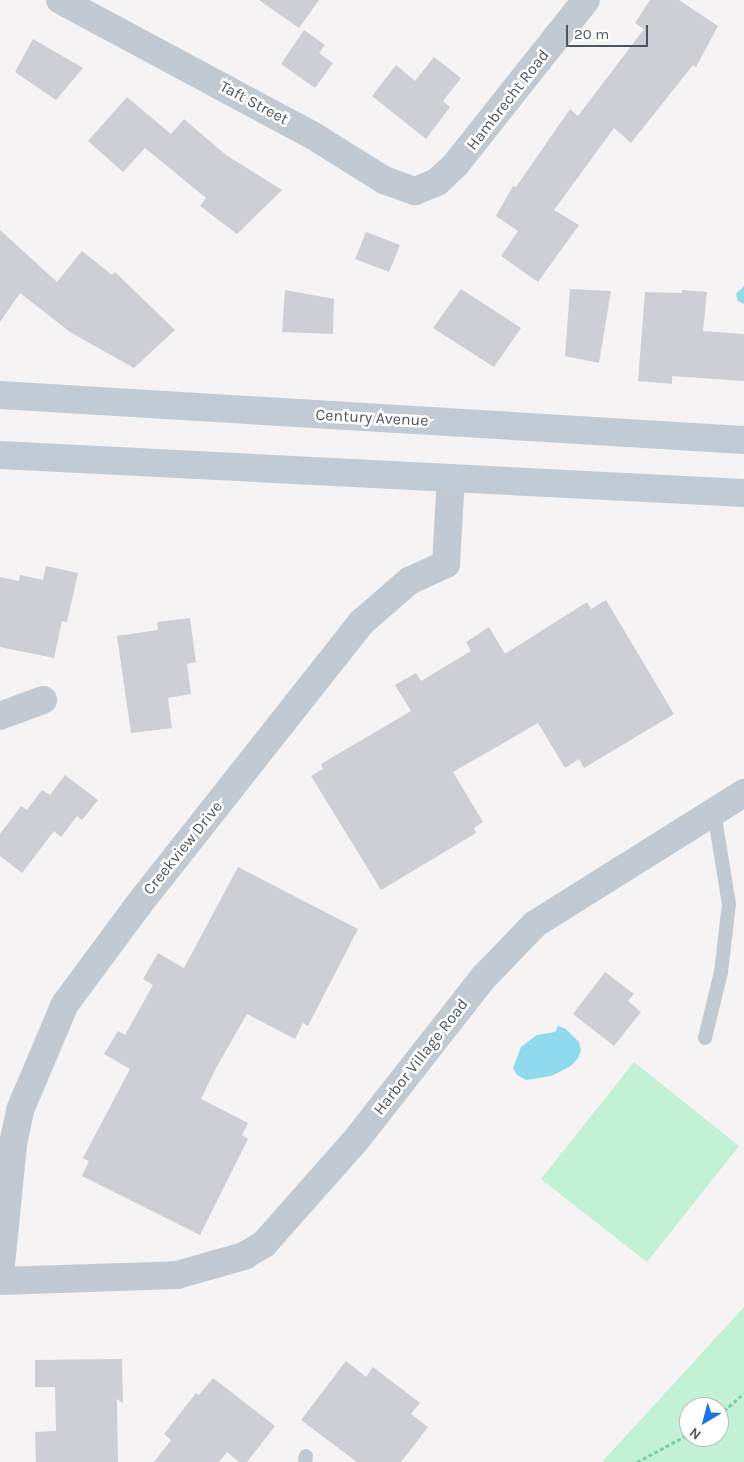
<!DOCTYPE html>
<style>
body{margin:0}
#map{position:relative;width:744px;height:1462px;overflow:hidden;background:#f5f3f3;font-family:Karla,sans-serif}
div>[style]{position:absolute}
.green>*{inset:0;background:#c3f1d5}
.water>*{inset:0;background:#90daee}
.building>*{inset:0;background:#cdcfd5}
.path>*{height:3px;margin-top:-1.5px;transform-origin:0;background:repeating-linear-gradient(90deg,#7ad0a6 0 4px,transparent 0 6.5px)}
.lane>*{height:14px;margin:-7px;padding:0 7px;transform-origin:7px;border-radius:7px;background:#c1cad2}
.street>*{height:28px;margin:-14px;padding:0 14px;transform-origin:14px;border-radius:14px;background:#c1cad2}
.secondary>*{height:28px;margin:-14px;padding:0 14px;transform-origin:14px;border-radius:14px;background:#c1cbd6}
span{translate:-50% -50%;white-space:nowrap;text-align:center;line-height:1.15;-webkit-text-stroke:5px #fff;paint-order:stroke}
.street-label{font-size:16px;color:#4a5661}
.north{position:absolute;left:679px;top:1397px;width:50px;height:50px;box-sizing:border-box;background:#fff;border:1px solid #b7bbc0;border-radius:50%;rotate:217deg;font-size:14px;font-weight:700;line-height:20px;text-align:center;color:#4a5661}
.north::after{content:'';display:block;margin:auto;width:18px;height:22px;background:#1a73e8;clip-path:polygon(50% 0,100% 100%,50% 72%,0 100%)}
.scale{position:absolute;left:566px;top:25px;width:82px;height:22px;box-sizing:border-box;border:2px solid #4a5661;border-top:0;padding-left:6px;font-size:15px;line-height:18px;white-space:nowrap;color:#4a5661;-webkit-text-stroke:4px #fff;paint-order:stroke}
</style>
<div id="map">
<div class="green">
<i style="clip-path:polygon(634px 1062px,739px 1146px,647px 1262px,541px 1179px)"></i>
<i style="clip-path:polygon(evenodd,744px 1307px,744px 1462px,602px 1462px,744px 1307px,689px 1407px,719px 1407px,719px 1437px,689px 1437px,689px 1407px)"></i>
</div>
<div class="water">
<i style="clip-path:polygon(744px 286px,744px 304px,738px 301px,736px 294px)"></i>
<i style="clip-path:polygon(558px 1026px,566px 1029px,579px 1042px,581px 1050px,578px 1058px,571px 1066px,551px 1076px,526px 1080px,517px 1075px,513px 1068px,521px 1047px,537px 1035px,555px 1032px)"></i>
</div>
<div class="building">
<i style="clip-path:polygon(259px 0,319px 0,299px 28px)"></i>
<i style="clip-path:polygon(650px 0,679px 0,718px 26px,696px 67px,693px 65px,631px 143px,614px 128px,554px 210px,579px 225px,538px 282px,501px 256px,518px 231px,496px 216px,513px 186px,516px 187px,570px 109px,578px 116px,644px 29px,635px 23px)"></i>
<i style="clip-path:polygon(304px 30px,325px 45px,319px 53px,333px 63px,315px 88px,281px 64px)"></i>
<i style="clip-path:polygon(33px 39px,83px 68px,56px 100px,15px 72px)"></i>
<i style="clip-path:polygon(434px 57px,461px 78px,443px 101px,450px 107px,426px 139px,372px 96px,396px 65px,415px 81px)"></i>
<i style="clip-path:polygon(127px 97px,171px 134px,184px 119px,226px 155px,282px 190px,237px 234px,200px 206px,206px 198px,145px 148px,123px 172px,88px 141px)"></i>
<i style="clip-path:polygon(0 230px,57px 282px,82px 251px,112px 275px,115px 272px,175px 330px,134px 368px,70px 332px,20px 293px,0 322px)"></i>
<i style="clip-path:polygon(366px 232px,400px 245px,389px 272px,355px 259px)"></i>
<i style="clip-path:polygon(461px 289px,521px 328px,494px 367px,433px 328px)"></i>
<i style="clip-path:polygon(570px 289px,611px 291px,599px 363px,565px 356px)"></i>
<i style="clip-path:polygon(285px 290px,334px 299px,333px 334px,282px 332px)"></i>
<i style="clip-path:polygon(682px 290px,707px 292px,703px 331px,744px 334px,744px 381px,672px 376px,672px 384px,638px 381px,645px 292px,682px 293px)"></i>
<i style="clip-path:polygon(46px 566px,78px 573px,67px 622px,62px 621px,54px 658px,0 647px,0 577px,19px 581px,20px 575px,43px 580px)"></i>
<i style="clip-path:polygon(606px 600px,674px 714px,584px 768px,579px 759px,565px 768px,538px 723px,453px 772px,483px 822px,474px 828px,476px 833px,381px 890px,311px 776px,323px 769px,321px 764px,411px 711px,395px 685px,416px 673px,421px 681px,471px 651px,466px 642px,489px 627px,505px 654px,587px 602px,591px 609px)"></i>
<i style="clip-path:polygon(190px 618px,196px 662px,187px 664px,191px 694px,168px 698px,172px 728px,131px 733px,117px 636px,158px 630px,157px 622px)"></i>
<i style="clip-path:polygon(65px 775px,98px 800px,82px 820px,77px 816px,61px 837px,54px 831px,22px 873px,0 856px,0 834px,21px 806px,27px 810px,42px 790px,50px 795px)"></i>
<i style="clip-path:polygon(238px 867px,358px 929px,308px 1026px,303px 1023px,295px 1039px,247px 1014px,216px 1068px,201px 1099px,248px 1123px,242px 1135px,248px 1139px,200px 1235px,82px 1176px,89px 1161px,83px 1158px,130px 1069px,104px 1054px,118px 1031px,125px 1035px,153px 985px,143px 979px,158px 953px,184px 968px)"></i>
<i style="clip-path:polygon(605px 972px,634px 994px,628px 1001px,641px 1012px,614px 1046px,573px 1014px)"></i>
<i style="clip-path:polygon(122px 1359px,123px 1403px,117px 1399px,118px 1462px,36px 1462px,35px 1432px,56px 1431px,55px 1387px,35px 1387px,35px 1360px)"></i>
<i style="clip-path:polygon(346px 1361px,366px 1377px,373px 1367px,420px 1403px,411px 1414px,428px 1427px,401px 1462px,357px 1462px,301px 1420px)"></i>
<i style="clip-path:polygon(213px 1378px,275px 1426px,247px 1462px,239px 1462px,227px 1452px,219px 1462px,154px 1462px,171px 1440px,164px 1434px,196px 1393px,199px 1395px)"></i>
</div>
<div class="path">
<i style="left:719px;top:1415px;width:33px;rotate:-41deg"></i>
<i style="left:637px;top:1462px;width:59px;rotate:-28.3deg"></i>
</div>
<div class="lane">
<i style="left:705px;top:1038px;width:68px;rotate:-76.4deg"></i>
<i style="left:721px;top:972px;width:68px;rotate:-83.3deg"></i>
<i style="left:729px;top:904px;width:93px;rotate:-99.3deg"></i>
<i style="left:305px;top:1462px;width:6px;rotate:-81deg"></i>
</div>
<div class="street">
<i style="left:60px;top:0;width:286px;rotate:28.2deg"></i>
<i style="left:312px;top:135px;width:85px;rotate:32deg"></i>
<i style="left:384px;top:180px;width:33px;rotate:20deg"></i>
<i style="left:415px;top:191px;width:24px;rotate:-22deg"></i>
<i style="left:437px;top:182px;width:26px;rotate:-43deg"></i>
<i style="left:456px;top:164px;width:209px;rotate:-51.6deg"></i>
<i style="left:0;top:716px;width:46px;rotate:-20.4deg"></i>
<i style="left:0;top:1275px;width:132px;rotate:-84.3deg"></i>
<i style="left:13px;top:1144px;width:35px;rotate:-78deg"></i>
<i style="left:20px;top:1110px;width:115px;rotate:-67deg"></i>
<i style="left:65px;top:1004px;width:124px;rotate:-53.5deg"></i>
<i style="left:139px;top:904px;width:360px;rotate:-51.7deg"></i>
<i style="left:362px;top:622px;width:62px;rotate:-41.1deg"></i>
<i style="left:409px;top:581px;width:41px;rotate:-24.7deg"></i>
<i style="left:446px;top:564px;width:86px;rotate:-86.7deg"></i>
<i style="left:0;top:1281px;width:177px;rotate:-1.9deg"></i>
<i style="left:177px;top:1275px;width:70px;rotate:-15.8deg"></i>
<i style="left:244px;top:1256px;width:23px;rotate:-31deg"></i>
<i style="left:264px;top:1244px;width:139px;rotate:-48.5deg"></i>
<i style="left:356px;top:1140px;width:207px;rotate:-51.9deg"></i>
<i style="left:484px;top:977px;width:74px;rotate:-46.1deg"></i>
<i style="left:535px;top:924px;width:247px;rotate:-32.1deg"></i>
</div>
<div class="secondary">
<i style="left:0;top:395px;width:745px;rotate:3.46deg"></i>
<i style="left:0;top:455px;width:745px;rotate:2.92deg"></i>
</div>
<div class="street-label">
<span style="left:508px;top:100px;rotate:-52deg">Hambrecht Road</span>
<span style="left:254px;top:103px;rotate:28deg">Taft Street</span>
<span style="left:372px;top:418px;rotate:3deg">Century Avenue</span>
<span style="left:183px;top:848px;rotate:-51deg">Creekview Drive</span>
<span style="left:421px;top:1057px;rotate:-52deg">Harbor Village Road</span>
</div>
<div class="north">N</div>
<div class="scale">20 m</div>
</div>
